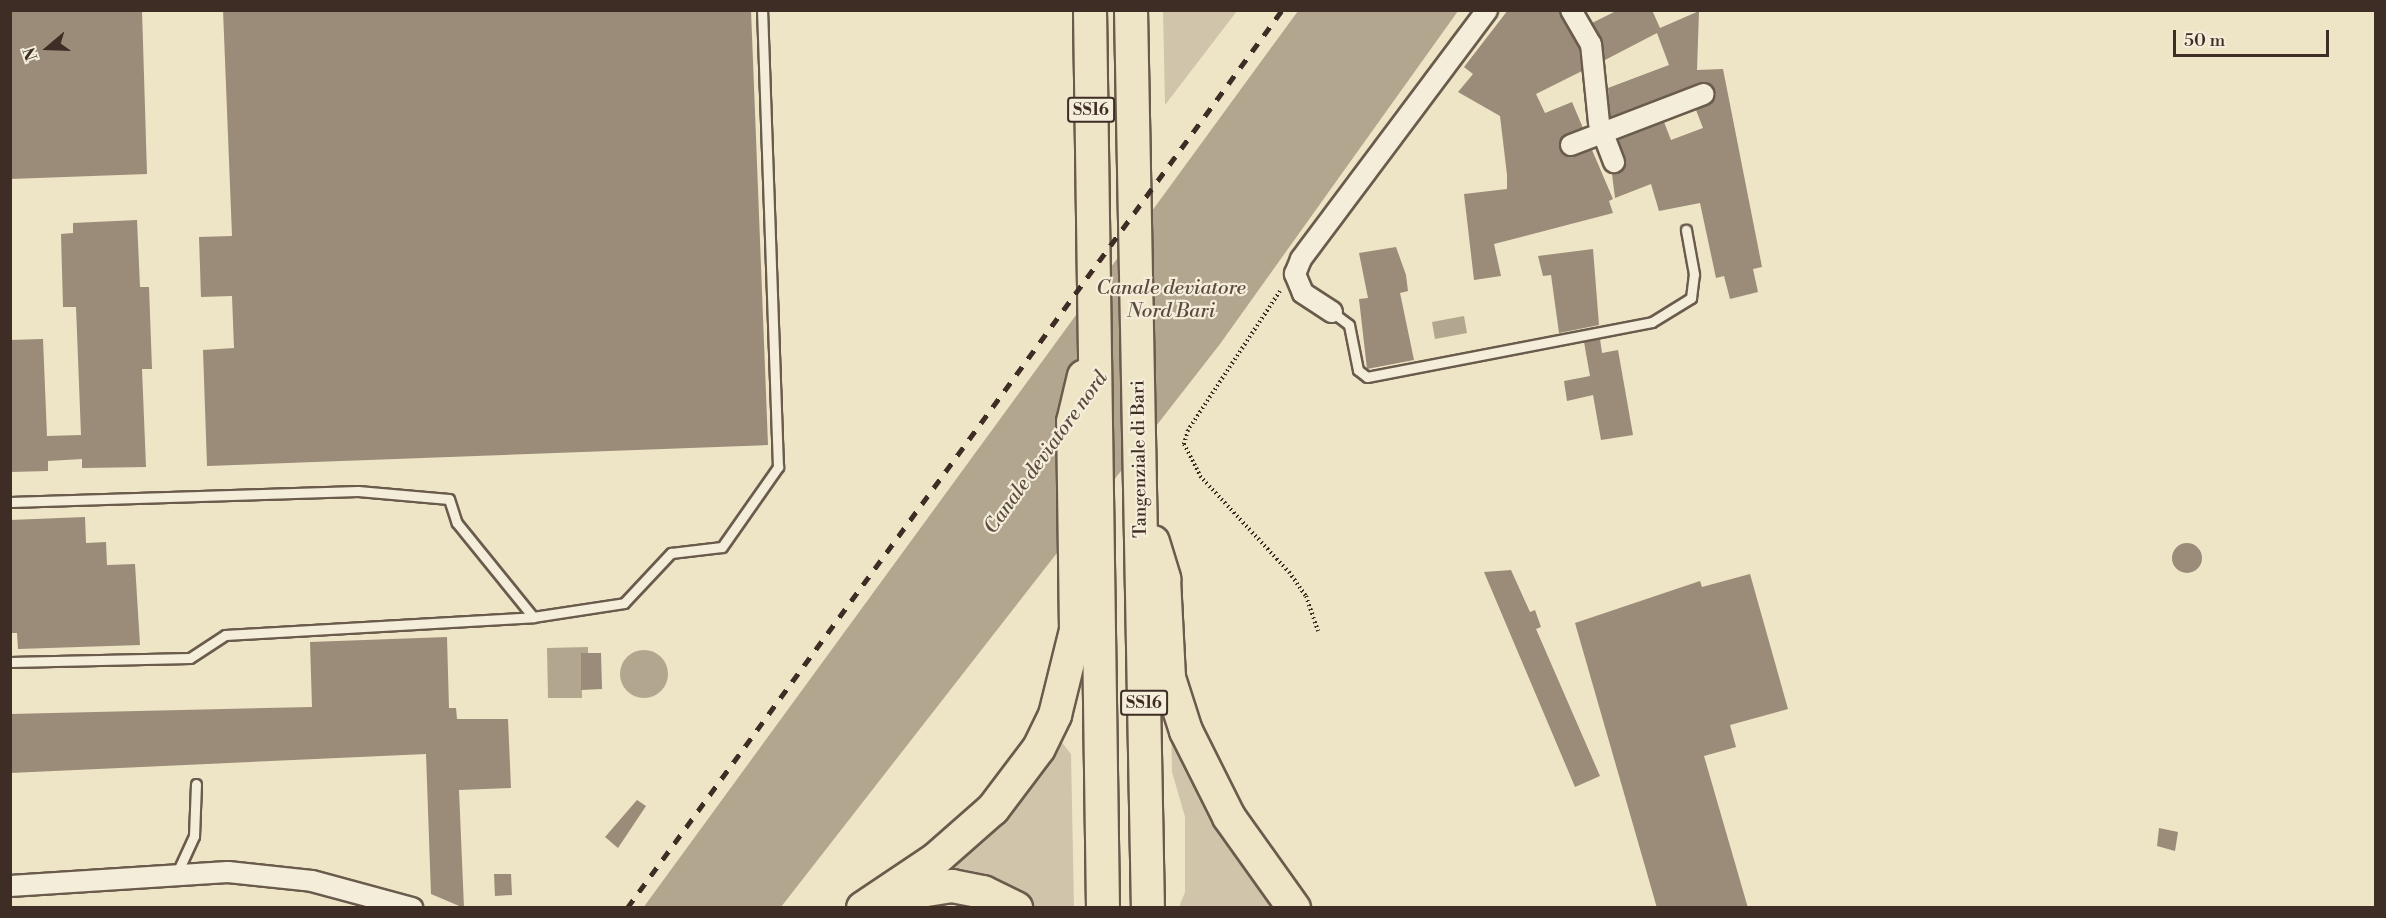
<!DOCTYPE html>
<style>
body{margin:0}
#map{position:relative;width:2386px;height:918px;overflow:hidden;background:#eee4c6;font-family:"Libre Bodoni",serif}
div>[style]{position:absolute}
.green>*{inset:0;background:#d0c5aa}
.water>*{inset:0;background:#b2a68f}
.round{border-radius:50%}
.building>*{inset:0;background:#9a8c78}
.path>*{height:4px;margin-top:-2px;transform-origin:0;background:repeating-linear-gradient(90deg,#3e2d24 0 1.5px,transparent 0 4.5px)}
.roads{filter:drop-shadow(2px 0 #6a5b4c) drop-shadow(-2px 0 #6a5b4c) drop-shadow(0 2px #6a5b4c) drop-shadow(0 -2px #6a5b4c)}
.service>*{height:9px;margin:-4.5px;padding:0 4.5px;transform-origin:4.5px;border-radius:4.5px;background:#f4edda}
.minor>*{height:20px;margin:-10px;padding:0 10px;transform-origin:10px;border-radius:10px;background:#f4edda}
.trunk>*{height:32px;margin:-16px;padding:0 16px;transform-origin:16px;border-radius:16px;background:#eee4c6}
.rail>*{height:4.5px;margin-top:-2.25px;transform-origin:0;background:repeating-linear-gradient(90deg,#3e2d24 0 10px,transparent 0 20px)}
span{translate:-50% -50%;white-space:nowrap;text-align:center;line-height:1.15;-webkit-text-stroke:4.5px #f4edda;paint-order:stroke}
.shield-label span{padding:2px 4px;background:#f4edda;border:2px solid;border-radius:4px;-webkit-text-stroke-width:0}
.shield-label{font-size:16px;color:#3e2d24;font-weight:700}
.street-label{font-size:18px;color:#3e2d24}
.water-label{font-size:20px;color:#5b4b3f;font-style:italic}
.frame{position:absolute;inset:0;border:12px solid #3e2d24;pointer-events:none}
.north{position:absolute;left:18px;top:18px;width:60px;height:60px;-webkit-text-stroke:4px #f4edda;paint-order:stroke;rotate:251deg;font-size:16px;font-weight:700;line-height:24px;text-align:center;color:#3e2d24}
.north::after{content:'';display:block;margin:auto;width:21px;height:27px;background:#3e2d24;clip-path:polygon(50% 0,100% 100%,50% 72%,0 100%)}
.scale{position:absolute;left:2173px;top:30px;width:156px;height:27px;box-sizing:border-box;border:3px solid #3e2d24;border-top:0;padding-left:8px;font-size:18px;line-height:21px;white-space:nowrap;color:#3e2d24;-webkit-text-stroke:4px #f4edda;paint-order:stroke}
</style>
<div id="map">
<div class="green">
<i style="clip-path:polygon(1163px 11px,1237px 11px,1165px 105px)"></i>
<i style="clip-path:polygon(1171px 726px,1279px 907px,1179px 907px,1185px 892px,1185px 817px,1172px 772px)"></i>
<i style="clip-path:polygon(1060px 740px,1071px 754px,1074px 907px,1035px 907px,951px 872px)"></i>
</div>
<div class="water">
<i style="clip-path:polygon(1298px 11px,1458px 11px,1220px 344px,781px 907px,643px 908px)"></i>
<i style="clip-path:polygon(1464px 316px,1467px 333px,1435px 339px,1432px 322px)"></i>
<i style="clip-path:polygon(588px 647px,588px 653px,581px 654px,582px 698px,548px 698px,547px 648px)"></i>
<i class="round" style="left:620px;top:650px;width:48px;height:48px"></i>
</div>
<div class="building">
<i style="clip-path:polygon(10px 10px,142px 10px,147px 174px,10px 179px)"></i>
<i style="clip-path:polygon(223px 10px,751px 10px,768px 445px,207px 466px,203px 350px,234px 348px,232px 296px,201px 297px,199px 237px,232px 236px)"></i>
<i style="clip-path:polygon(1508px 10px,1559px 10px,1579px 48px,1582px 71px,1536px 94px,1545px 113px,1572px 102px,1583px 128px,1562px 137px,1560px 149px,1570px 157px,1592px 150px,1613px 199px,1609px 201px,1613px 213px,1494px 244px,1501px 276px,1474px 280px,1464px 194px,1507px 189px,1507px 175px,1500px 116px,1458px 92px,1473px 74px,1464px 67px)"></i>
<i style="clip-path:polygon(1618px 10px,1652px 10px,1660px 28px,1699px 11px,1697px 70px,1723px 69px,1762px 267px,1753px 269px,1758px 292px,1730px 299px,1724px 276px,1716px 278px,1700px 203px,1659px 211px,1651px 184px,1615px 198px,1612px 174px,1626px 163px,1618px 140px,1664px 122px,1671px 140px,1703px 128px,1696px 110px,1716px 95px,1712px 85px,1700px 83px,1610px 117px,1608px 88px,1669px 65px,1657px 33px,1605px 60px,1592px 23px)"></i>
<i style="clip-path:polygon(137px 220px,140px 287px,149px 287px,152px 369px,142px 369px,146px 467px,82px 468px,82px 459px,48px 461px,48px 471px,10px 472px,10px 340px,43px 339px,47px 436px,81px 435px,76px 307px,63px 307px,61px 234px,73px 233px,73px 223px)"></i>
<i style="clip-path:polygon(1396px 247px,1406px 275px,1408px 291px,1400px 293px,1414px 360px,1367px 369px,1359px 299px,1368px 298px,1359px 253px)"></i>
<i style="clip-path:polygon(1593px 249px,1599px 325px,1559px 333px,1551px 275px,1543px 276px,1538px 256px)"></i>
<i style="clip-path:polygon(1600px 339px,1602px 353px,1618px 350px,1633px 435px,1601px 440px,1593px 395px,1567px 401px,1564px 381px,1590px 376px,1584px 342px)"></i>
<i style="clip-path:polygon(85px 517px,86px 543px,106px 542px,107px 565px,135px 564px,140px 645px,18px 649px,17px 633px,10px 633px,10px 520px)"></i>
<i class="round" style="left:2172px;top:543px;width:30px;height:30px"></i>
<i style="clip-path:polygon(1511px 570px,1530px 612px,1535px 610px,1541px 627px,1536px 629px,1600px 776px,1575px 787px,1484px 572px)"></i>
<i style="clip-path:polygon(1750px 574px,1788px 709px,1730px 725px,1736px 747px,1704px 756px,1748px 908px,1657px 908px,1575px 623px,1700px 581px,1702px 587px)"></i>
<i style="clip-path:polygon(447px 637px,449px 708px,456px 708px,457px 719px,508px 719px,511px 788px,459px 790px,464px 908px,431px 894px,426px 754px,10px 773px,10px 714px,312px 707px,310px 642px)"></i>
<i style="clip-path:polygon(581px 653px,601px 653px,602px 689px,581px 690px)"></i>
<i style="clip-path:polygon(637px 800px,646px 806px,618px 848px,605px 837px)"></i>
<i style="clip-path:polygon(2159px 828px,2178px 832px,2175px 851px,2157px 846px)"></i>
<i style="clip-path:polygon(494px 874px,511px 874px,512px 895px,495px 896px)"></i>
</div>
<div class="path">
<i style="left:1280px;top:291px;width:167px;rotate:123.5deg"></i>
<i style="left:1188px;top:430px;width:15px;rotate:106deg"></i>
<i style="left:1184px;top:444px;width:36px;rotate:63deg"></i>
<i style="left:1200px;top:476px;width:131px;rotate:47.2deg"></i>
<i style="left:1289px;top:572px;width:29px;rotate:55deg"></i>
<i style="left:1306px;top:596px;width:37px;rotate:71deg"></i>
</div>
<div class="roads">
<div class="service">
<i style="left:1332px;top:312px;width:21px;rotate:37deg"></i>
<i style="left:1349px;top:325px;width:46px;rotate:78.7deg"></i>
<i style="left:1358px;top:370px;width:11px;rotate:38deg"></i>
<i style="left:1367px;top:377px;width:290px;rotate:-10.9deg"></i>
<i style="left:1652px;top:322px;width:46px;rotate:-31.6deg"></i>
<i style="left:1691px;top:298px;width:24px;rotate:-83deg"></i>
<i style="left:1694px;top:274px;width:45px;rotate:-100.3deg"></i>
<i style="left:10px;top:502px;width:348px;rotate:-1.8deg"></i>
<i style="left:358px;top:491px;width:91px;rotate:5deg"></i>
<i style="left:449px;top:499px;width:25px;rotate:72deg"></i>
<i style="left:457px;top:523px;width:121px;rotate:51deg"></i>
<i style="left:10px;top:662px;width:180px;rotate:-1.3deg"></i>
<i style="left:190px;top:658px;width:42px;rotate:-33.3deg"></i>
<i style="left:225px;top:635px;width:309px;rotate:-3.3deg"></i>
<i style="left:533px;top:617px;width:92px;rotate:-8.7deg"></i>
<i style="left:624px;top:603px;width:69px;rotate:-46.8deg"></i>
<i style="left:671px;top:553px;width:51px;rotate:-6.7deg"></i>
<i style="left:722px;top:547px;width:98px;rotate:-55deg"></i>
<i style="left:778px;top:467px;width:457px;rotate:-92deg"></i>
<i style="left:177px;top:873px;width:41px;rotate:-65.3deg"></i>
<i style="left:194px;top:836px;width:52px;rotate:-87.8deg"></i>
</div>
<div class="minor">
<i style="left:1571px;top:10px;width:39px;rotate:60deg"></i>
<i style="left:1591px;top:44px;width:79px;rotate:84.2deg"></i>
<i style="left:1599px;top:123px;width:42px;rotate:69deg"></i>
<i style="left:1571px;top:145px;width:142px;rotate:-21deg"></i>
<i style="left:1332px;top:312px;width:35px;rotate:-147deg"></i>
<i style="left:1303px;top:293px;width:21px;rotate:-113deg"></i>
<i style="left:1295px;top:274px;width:16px;rotate:-68deg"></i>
<i style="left:1301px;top:259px;width:311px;rotate:-53.2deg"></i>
<i style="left:10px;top:886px;width:218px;rotate:-3.7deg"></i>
<i style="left:228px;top:872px;width:84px;rotate:6.1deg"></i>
<i style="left:312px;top:881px;width:104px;rotate:15.1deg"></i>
</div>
<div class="trunk">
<i style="left:1090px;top:10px;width:898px;rotate:89.17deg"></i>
<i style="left:1131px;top:10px;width:898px;rotate:88.92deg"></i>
<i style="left:1153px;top:542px;width:39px;rotate:73deg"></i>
<i style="left:1164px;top:579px;width:99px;rotate:87.1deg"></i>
<i style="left:1169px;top:678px;width:56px;rotate:72.2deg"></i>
<i style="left:1186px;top:731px;width:96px;rotate:63.4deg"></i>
<i style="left:1229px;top:817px;width:112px;rotate:54.5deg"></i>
<i style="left:889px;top:896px;width:64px;rotate:-9deg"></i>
<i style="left:952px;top:886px;width:32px;rotate:11deg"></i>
<i style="left:983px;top:892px;width:37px;rotate:26deg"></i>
<i style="left:863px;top:908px;width:88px;rotate:-33.9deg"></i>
<i style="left:936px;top:859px;width:76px;rotate:-41.3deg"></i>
<i style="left:993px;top:809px;width:76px;rotate:-53deg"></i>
<i style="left:1039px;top:748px;width:37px;rotate:-64deg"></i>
<i style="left:1055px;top:715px;width:88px;rotate:-76.1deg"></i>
<i style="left:1076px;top:630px;width:208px;rotate:-90.8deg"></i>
<i style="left:1073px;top:422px;width:47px;rotate:-76.6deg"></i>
</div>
</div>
<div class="rail">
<i style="left:627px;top:908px;width:1111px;rotate:-53.89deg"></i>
</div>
<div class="shield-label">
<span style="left:1091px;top:110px">SS16</span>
<span style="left:1144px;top:703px">SS16</span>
</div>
<div class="street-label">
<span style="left:1140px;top:459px;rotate:-91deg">Tangenziale di Bari</span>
</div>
<div class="water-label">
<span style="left:1171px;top:300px">Canale deviatore<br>Nord Bari</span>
<span style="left:1046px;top:453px;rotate:-54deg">Canale deviatore nord</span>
</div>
<div class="frame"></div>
<div class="north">N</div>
<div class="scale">50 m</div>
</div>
